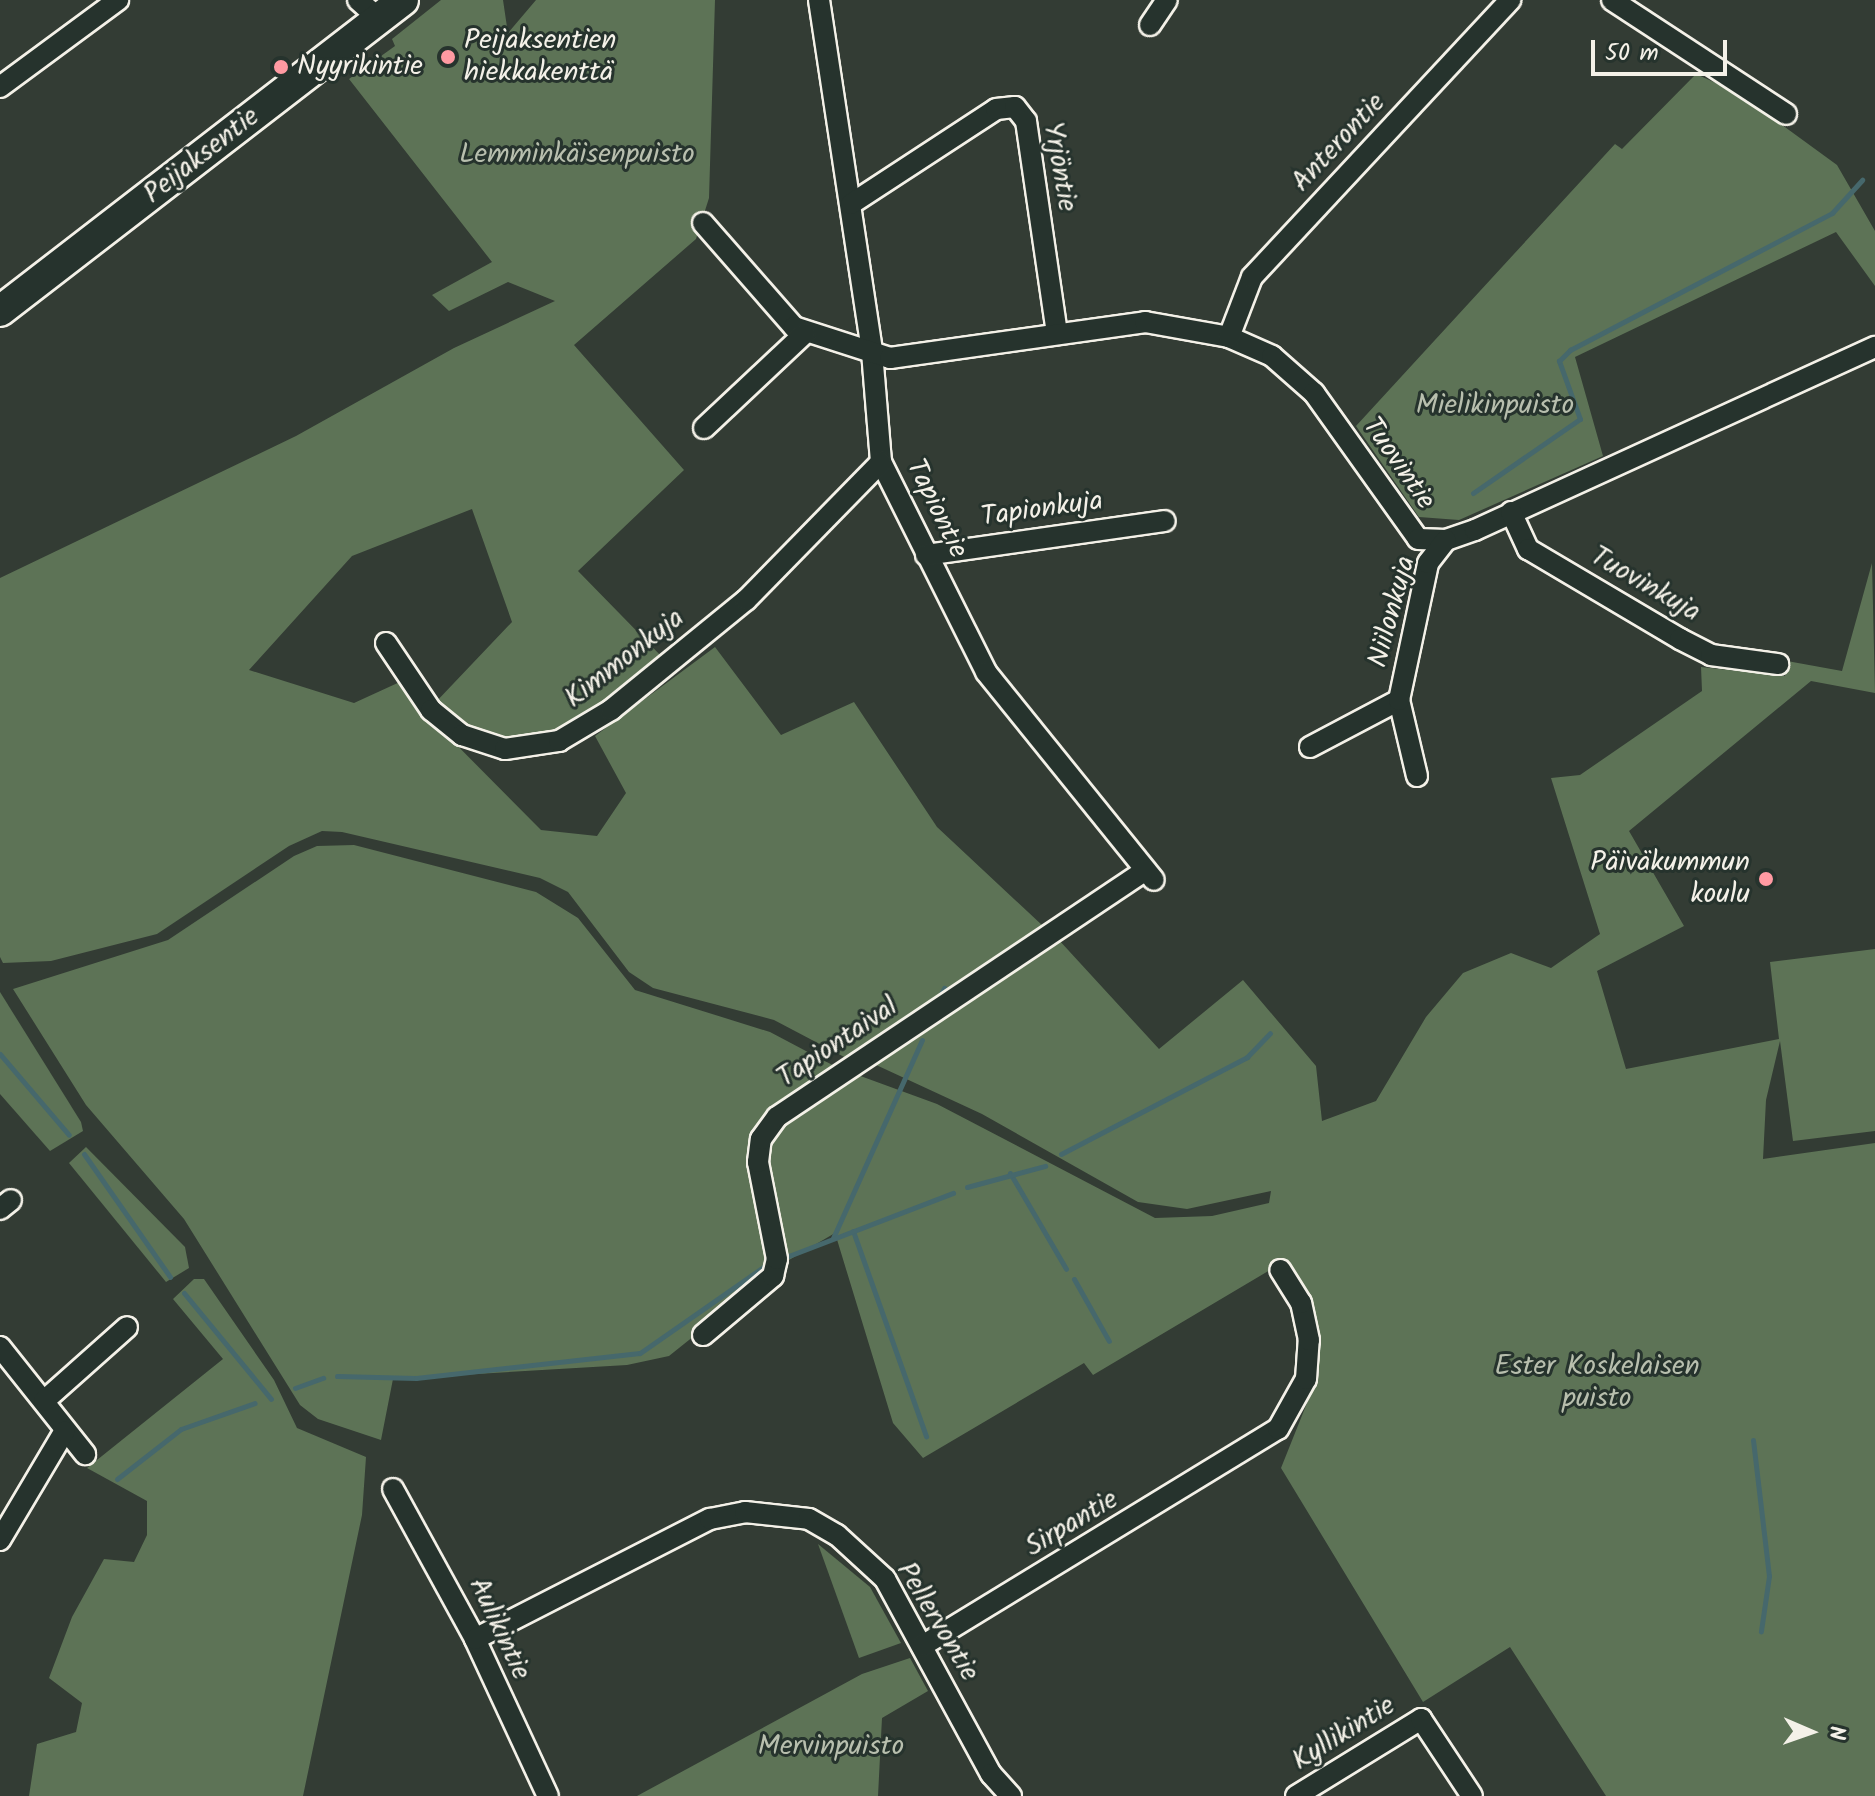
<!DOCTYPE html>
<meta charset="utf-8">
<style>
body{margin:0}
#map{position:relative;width:1875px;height:1796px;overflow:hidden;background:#333c34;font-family:Kalam,sans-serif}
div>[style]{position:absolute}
.green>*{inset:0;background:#5d7356}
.stream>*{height:5px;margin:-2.5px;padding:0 2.5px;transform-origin:2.5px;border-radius:2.5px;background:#46686c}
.roads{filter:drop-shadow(2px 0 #f4f1e8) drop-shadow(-2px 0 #f4f1e8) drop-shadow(0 2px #f4f1e8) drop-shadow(0 -2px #f4f1e8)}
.street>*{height:20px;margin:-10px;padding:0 10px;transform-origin:10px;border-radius:10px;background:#26332d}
.secondary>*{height:30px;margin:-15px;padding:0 15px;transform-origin:15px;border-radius:15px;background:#26332d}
.dots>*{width:22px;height:22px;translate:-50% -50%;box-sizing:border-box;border:4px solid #26332d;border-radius:50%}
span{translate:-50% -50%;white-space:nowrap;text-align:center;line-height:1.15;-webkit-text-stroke:6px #26332d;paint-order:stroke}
.poi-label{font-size:28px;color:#f4f1e8}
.left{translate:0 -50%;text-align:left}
.right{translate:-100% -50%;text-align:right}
.street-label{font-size:28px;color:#f4f1e8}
.park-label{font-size:28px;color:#b8bfae}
.north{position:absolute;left:1771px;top:1692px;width:80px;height:80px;-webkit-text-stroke:6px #26332d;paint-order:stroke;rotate:92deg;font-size:22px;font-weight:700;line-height:32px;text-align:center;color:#f4f1e8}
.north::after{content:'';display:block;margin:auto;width:28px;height:36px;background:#f4f1e8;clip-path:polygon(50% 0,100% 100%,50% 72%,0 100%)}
.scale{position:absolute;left:1591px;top:40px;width:136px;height:36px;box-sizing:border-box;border:4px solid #f4f1e8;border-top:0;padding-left:10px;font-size:24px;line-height:28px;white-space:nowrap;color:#f4f1e8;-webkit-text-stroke:6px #26332d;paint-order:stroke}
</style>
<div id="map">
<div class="green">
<i style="clip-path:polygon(441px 0,503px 0,507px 27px,486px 45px,492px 52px,536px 0,715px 0,709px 198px,696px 239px,574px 345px,684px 470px,578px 571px,664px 659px,583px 722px,536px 742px,491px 742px,434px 704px,512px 622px,472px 509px,352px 556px,249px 670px,354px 703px,402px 681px,423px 711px,541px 830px,597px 836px,626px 793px,595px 736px,715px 647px,781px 735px,854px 702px,937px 827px,1043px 926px,850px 1060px,774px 1020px,653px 988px,629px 972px,568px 892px,540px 878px,342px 832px,322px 831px,289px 846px,157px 934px,51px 961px,3px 963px,0 957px,0 578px,296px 436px,454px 348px,555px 301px,508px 282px,449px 311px,432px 295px,492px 262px,349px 79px,395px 46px,392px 39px)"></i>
<i style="clip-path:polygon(1696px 74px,1738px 93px,1837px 165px,1875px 231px,1875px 286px,1836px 232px,1575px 357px,1603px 456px,1459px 520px,1419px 517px,1356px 426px,1615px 144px,1622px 149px)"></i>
<i style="clip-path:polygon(1872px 563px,1875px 693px,1811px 681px,1629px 831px,1684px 926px,1597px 971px,1626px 1069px,1779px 1039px,1770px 962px,1875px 949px,1875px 1131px,1793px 1141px,1780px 1041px,1766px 1100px,1763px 1159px,1875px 1143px,1875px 1796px,1606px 1796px,1510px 1647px,1423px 1702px,1281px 1468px,1319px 1373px,1314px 1304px,1291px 1269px,1270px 1270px,1093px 1375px,1084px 1363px,923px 1458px,893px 1423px,835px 1233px,789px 1260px,766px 1160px,777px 1129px,855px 1074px,937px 1104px,1155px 1218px,1212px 1216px,1269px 1203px,1271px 1191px,1187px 1209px,1138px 1202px,982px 1114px,874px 1064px,1058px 939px,1159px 1049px,1243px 980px,1316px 1066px,1322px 1121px,1376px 1101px,1426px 1017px,1463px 973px,1511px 953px,1551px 968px,1600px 934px,1551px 778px,1580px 775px,1702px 691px,1701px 667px,1785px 676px,1787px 661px,1842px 671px)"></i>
<i style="clip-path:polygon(354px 845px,536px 892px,578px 918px,635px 990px,770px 1032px,840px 1069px,768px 1115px,764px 1280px,669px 1356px,627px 1365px,393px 1379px,381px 1440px,318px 1419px,300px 1405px,184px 1219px,86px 1105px,13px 989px,168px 940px,294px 856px,317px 846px)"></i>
<i style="clip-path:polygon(0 992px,81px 1122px,83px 1131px,50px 1151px,0 1094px)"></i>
<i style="clip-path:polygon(86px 1147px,185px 1247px,189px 1268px,166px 1282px,69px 1163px)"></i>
<i style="clip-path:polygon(194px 1279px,204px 1279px,274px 1380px,297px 1428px,366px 1457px,362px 1515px,303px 1796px,29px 1796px,37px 1744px,76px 1732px,82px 1703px,49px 1678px,72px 1617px,104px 1559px,134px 1562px,147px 1535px,147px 1501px,87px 1468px,223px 1359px,173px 1299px)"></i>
<i style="clip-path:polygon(818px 1544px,870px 1587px,901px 1643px,859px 1658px)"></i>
<i style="clip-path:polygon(910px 1658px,928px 1691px,882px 1718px,878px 1796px,637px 1796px,862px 1674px)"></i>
</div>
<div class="stream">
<i style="left:1473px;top:493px;width:130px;rotate:-34.7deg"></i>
<i style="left:1580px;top:419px;width:62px;rotate:-109.9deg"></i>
<i style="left:1559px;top:361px;width:16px;rotate:-45deg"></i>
<i style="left:1570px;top:350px;width:296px;rotate:-27.6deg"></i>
<i style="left:1832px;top:213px;width:45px;rotate:-47.7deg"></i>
<i style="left:941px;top:994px;width:7px;rotate:-63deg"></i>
<i style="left:0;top:1054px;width:106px;rotate:49.6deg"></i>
<i style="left:84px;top:1154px;width:150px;rotate:55deg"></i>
<i style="left:1061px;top:1154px;width:210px;rotate:-27.5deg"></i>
<i style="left:1247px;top:1057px;width:33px;rotate:-46deg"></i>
<i style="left:1010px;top:1173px;width:111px;rotate:59.7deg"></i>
<i style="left:967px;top:1187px;width:81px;rotate:-15.1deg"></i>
<i style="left:853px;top:1231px;width:218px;rotate:70.4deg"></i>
<i style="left:833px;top:1238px;width:217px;rotate:-65.8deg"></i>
<i style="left:786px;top:1257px;width:179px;rotate:-21deg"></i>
<i style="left:1074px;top:1279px;width:71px;rotate:60.6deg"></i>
<i style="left:184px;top:1293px;width:137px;rotate:50.6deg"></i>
<i style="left:337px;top:1376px;width:79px;rotate:1.5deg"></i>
<i style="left:416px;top:1378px;width:225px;rotate:-6.4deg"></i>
<i style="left:640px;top:1353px;width:154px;rotate:-34.9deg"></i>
<i style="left:295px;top:1388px;width:30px;rotate:-20deg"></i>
<i style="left:1753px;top:1440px;width:137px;rotate:83.3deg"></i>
<i style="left:1769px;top:1576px;width:56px;rotate:98.3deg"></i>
<i style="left:117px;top:1479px;width:81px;rotate:-38deg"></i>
<i style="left:181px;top:1429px;width:78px;rotate:-19.4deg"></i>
</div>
<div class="roads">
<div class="street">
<i style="left:358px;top:0;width:28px;rotate:42deg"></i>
<i style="left:819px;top:0;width:356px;rotate:81.4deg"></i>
<i style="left:872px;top:352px;width:110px;rotate:85.3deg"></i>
<i style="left:881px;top:462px;width:235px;rotate:63.4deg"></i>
<i style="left:986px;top:672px;width:267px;rotate:51.1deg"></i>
<i style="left:1612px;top:0;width:208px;rotate:33.2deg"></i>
<i style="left:1150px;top:25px;width:30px;rotate:-56deg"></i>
<i style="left:0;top:87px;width:147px;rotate:-36.4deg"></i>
<i style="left:851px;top:204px;width:173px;rotate:-33.2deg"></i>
<i style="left:996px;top:109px;width:19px;rotate:-6deg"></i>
<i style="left:1015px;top:107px;width:18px;rotate:52deg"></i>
<i style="left:1026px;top:121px;width:215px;rotate:81.7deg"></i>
<i style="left:703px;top:223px;width:138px;rotate:48.8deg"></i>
<i style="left:794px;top:327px;width:101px;rotate:17.9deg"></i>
<i style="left:890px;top:358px;width:258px;rotate:-8deg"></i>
<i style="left:1145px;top:322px;width:85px;rotate:10.1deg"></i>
<i style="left:1229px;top:337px;width:47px;rotate:23.8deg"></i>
<i style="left:1272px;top:356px;width:56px;rotate:41.4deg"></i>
<i style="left:1314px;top:393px;width:179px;rotate:54.5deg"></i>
<i style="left:1418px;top:539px;width:28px;rotate:2deg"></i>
<i style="left:1446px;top:540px;width:31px;rotate:-19deg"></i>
<i style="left:1475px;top:530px;width:440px;rotate:-24.6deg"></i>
<i style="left:1229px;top:337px;width:64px;rotate:-69deg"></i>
<i style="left:1252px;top:277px;width:379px;rotate:-47deg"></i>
<i style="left:704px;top:428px;width:139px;rotate:-43.2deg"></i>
<i style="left:1511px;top:512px;width:41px;rotate:65.3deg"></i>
<i style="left:1528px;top:549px;width:177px;rotate:30.6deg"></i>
<i style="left:1680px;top:639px;width:35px;rotate:27deg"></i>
<i style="left:1711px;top:655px;width:68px;rotate:7.7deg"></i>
<i style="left:926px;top:555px;width:241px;rotate:-8.1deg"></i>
<i style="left:386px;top:643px;width:81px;rotate:56.1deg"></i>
<i style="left:431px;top:710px;width:40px;rotate:39deg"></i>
<i style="left:462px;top:735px;width:45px;rotate:18deg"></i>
<i style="left:505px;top:749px;width:55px;rotate:-8.4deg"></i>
<i style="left:559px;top:741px;width:61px;rotate:-30.8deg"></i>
<i style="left:611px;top:710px;width:174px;rotate:-39.2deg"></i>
<i style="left:746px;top:600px;width:193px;rotate:-45.6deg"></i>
<i style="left:1310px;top:747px;width:101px;rotate:-27.8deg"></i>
<i style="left:1417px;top:776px;width:78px;rotate:-103.3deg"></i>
<i style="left:1399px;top:700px;width:140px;rotate:-78deg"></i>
<i style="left:1428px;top:563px;width:29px;rotate:-52deg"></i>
<i style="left:0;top:1209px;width:14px;rotate:-39deg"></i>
<i style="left:703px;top:1335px;width:92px;rotate:-40.1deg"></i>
<i style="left:773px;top:1276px;width:17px;rotate:-77deg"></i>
<i style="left:777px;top:1259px;width:99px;rotate:-101.1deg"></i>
<i style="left:758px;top:1162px;width:23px;rotate:-83deg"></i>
<i style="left:761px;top:1139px;width:27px;rotate:-54deg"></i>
<i style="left:777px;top:1117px;width:443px;rotate:-33.8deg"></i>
<i style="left:0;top:1347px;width:137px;rotate:51.5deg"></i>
<i style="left:44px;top:1401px;width:111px;rotate:-41.7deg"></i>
<i style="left:393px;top:1489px;width:171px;rotate:61.3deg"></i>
<i style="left:475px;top:1639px;width:173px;rotate:65.1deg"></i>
<i style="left:0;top:1540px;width:126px;rotate:-59.3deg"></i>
<i style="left:475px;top:1639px;width:264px;rotate:-27.1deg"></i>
<i style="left:710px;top:1519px;width:36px;rotate:-11deg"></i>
<i style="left:745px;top:1512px;width:64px;rotate:6.2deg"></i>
<i style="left:809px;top:1519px;width:32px;rotate:30deg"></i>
<i style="left:837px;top:1535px;width:65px;rotate:42.5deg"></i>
<i style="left:885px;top:1579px;width:222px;rotate:61.5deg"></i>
<i style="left:991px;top:1774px;width:30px;rotate:48deg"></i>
<i style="left:922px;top:1646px;width:417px;rotate:-31.4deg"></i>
<i style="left:1278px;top:1429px;width:57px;rotate:-60.8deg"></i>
<i style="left:1306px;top:1379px;width:39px;rotate:-86deg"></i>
<i style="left:1309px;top:1340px;width:38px;rotate:-102deg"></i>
<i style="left:1301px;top:1303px;width:39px;rotate:-122deg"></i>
<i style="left:1296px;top:1796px;width:147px;rotate:-31.6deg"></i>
<i style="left:1421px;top:1719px;width:92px;rotate:56.5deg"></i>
</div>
<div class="secondary">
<i style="left:0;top:311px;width:509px;rotate:-37.66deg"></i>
</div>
</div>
<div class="dots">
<i style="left:448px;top:57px;background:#ff9aa2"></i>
<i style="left:281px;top:67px;background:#ff9aa2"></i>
<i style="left:1766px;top:879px;background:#ff9aa2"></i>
</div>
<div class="poi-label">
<span class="left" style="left:464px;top:57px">Peijaksentien<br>hiekkakenttä</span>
<span class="left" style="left:297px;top:67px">Nyyrikintie</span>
<span class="right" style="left:1750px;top:879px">Päiväkummun<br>koulu</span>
</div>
<div class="street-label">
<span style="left:1339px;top:143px;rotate:-47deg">Anterontie</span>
<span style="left:202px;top:156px;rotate:-38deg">Peijaksentie</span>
<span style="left:1059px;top:167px;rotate:80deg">Yrjöntie</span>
<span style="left:1398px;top:464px;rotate:55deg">Tuovintie</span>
<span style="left:936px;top:509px;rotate:64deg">Tapiontie</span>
<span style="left:1042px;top:510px;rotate:-8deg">Tapionkuja</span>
<span style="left:1645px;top:585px;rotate:30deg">Tuovinkuja</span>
<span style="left:1393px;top:612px;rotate:-75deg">Niilonkuja</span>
<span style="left:625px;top:659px;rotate:-38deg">Kimmonkuja</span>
<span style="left:838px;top:1043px;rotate:-34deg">Tapiontaival</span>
<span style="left:1072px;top:1524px;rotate:-31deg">Sirpantie</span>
<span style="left:937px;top:1622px;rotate:59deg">Pellervontie</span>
<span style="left:499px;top:1629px;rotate:65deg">Aulikintie</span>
<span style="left:1344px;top:1734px;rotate:-32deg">Kyllikintie</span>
</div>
<div class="park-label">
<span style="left:577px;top:155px">Lemminkäisenpuisto</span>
<span style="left:1495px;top:406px">Mielikinpuisto</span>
<span style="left:1597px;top:1383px">Ester Koskelaisen<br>puisto</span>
<span style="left:831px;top:1747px">Mervinpuisto</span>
</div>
<div class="north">N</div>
<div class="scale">50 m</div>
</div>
